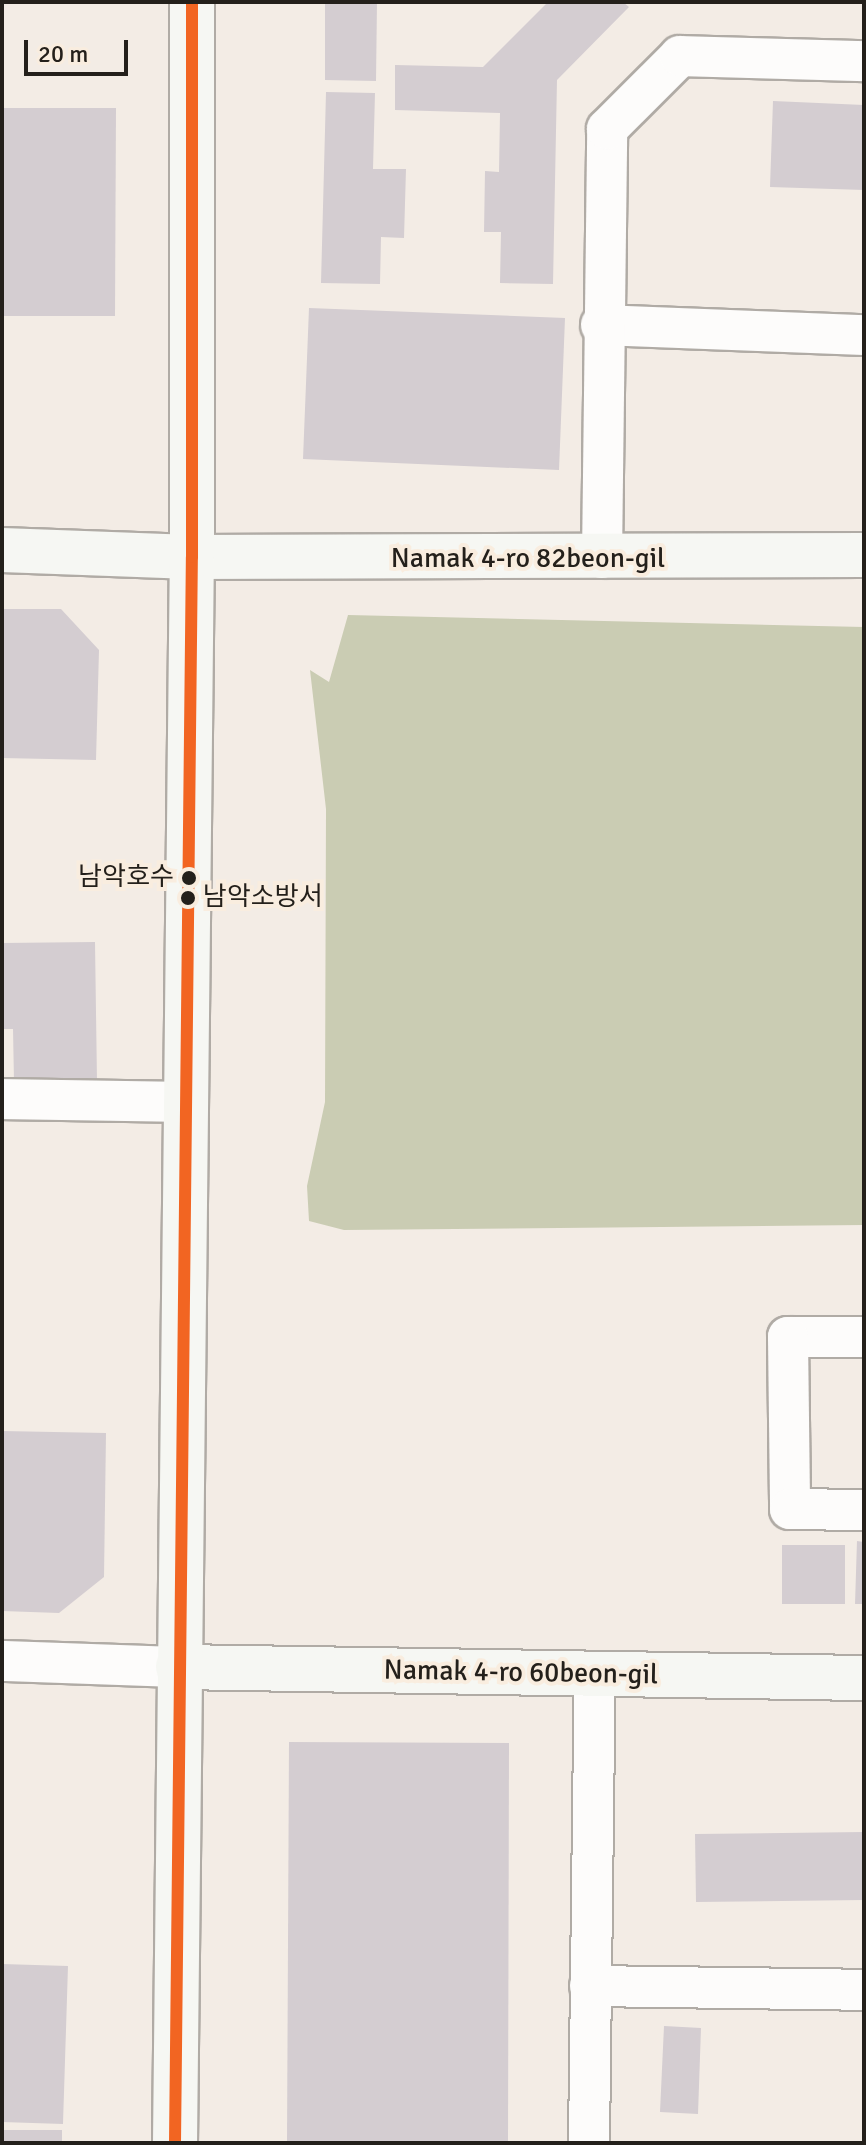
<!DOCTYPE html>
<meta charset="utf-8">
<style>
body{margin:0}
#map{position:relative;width:866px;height:2145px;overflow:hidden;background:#f3ece5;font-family:Signika,"Noto Sans KR",sans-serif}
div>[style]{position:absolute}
.forest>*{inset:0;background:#caccb3}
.building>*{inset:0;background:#d4cdd1}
.roads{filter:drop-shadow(2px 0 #b0aba5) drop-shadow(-2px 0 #b0aba5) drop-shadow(0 2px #b0aba5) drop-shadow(0 -2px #b0aba5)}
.street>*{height:40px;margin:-20px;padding:0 20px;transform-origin:20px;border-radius:20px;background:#fdfcfb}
.secondary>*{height:44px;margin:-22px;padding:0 22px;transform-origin:22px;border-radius:22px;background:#f6f7f3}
.bus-1>*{height:12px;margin:-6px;padding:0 6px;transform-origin:6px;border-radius:6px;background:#f26522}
.dots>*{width:22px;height:22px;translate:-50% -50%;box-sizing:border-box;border:4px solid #f9eddf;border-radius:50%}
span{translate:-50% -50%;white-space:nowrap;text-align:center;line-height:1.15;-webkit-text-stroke:8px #f9eddf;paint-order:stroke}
.bus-label{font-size:26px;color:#24201b}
.right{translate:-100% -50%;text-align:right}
.left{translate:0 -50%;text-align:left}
.street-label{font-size:28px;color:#24201b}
.frame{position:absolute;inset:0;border:4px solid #24201b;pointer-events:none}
.scale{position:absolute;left:24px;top:40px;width:104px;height:36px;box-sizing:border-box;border:4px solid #24201b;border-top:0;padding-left:10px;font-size:24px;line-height:28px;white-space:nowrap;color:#24201b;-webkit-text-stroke:6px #f9eddf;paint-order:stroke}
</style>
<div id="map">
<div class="forest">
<i style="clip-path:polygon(348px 615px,864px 627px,864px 1225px,344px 1230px,309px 1221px,307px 1186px,325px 1102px,326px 809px,310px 670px,329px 682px)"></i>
</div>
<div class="building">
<i style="clip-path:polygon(325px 2px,377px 2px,376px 81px,325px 80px)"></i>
<i style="clip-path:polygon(548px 2px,623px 2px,629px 7px,557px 80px,553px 284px,500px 283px,501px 232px,484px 232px,485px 171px,499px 172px,500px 113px,395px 110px,395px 65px,483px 67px)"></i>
<i style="clip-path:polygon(326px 92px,375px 93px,373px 169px,406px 169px,404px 238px,381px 237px,380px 284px,321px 283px)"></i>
<i style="clip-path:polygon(773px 101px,864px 105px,864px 190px,770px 187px)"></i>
<i style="clip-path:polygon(2px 108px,116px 108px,115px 316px,2px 316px)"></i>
<i style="clip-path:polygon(309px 308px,565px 318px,559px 470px,303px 459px)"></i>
<i style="clip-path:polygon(2px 609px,61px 609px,99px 650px,96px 760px,2px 758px)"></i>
<i style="clip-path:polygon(95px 942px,97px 1081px,14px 1082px,13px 1029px,2px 1029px,2px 943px)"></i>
<i style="clip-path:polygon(2px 1431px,106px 1433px,104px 1577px,59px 1613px,2px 1611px)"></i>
<i style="clip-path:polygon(857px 1541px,864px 1542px,864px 1604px,855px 1604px)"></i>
<i style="clip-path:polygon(782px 1545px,845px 1545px,845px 1604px,782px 1604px)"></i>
<i style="clip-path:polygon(289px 1742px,509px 1743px,508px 2143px,287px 2143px)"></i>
<i style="clip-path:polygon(864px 1832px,864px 1900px,696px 1902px,695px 1834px)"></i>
<i style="clip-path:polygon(2px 1964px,68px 1966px,63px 2124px,2px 2122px)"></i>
<i style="clip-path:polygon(664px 2026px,701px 2028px,698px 2114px,660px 2112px)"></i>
<i style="clip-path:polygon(2px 2130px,62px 2130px,62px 2143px,2px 2143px)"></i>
</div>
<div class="roads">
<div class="street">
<i style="left:601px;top:325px;width:263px;rotate:2.2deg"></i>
<i style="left:602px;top:558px;width:429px;rotate:-89.3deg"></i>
<i style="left:607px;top:129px;width:103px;rotate:-45deg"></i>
<i style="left:680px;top:56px;width:184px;rotate:1.6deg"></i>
<i style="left:2px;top:1099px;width:183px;rotate:0.9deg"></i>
<i style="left:864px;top:1337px;width:76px;rotate:180deg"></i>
<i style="left:788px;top:1337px;width:172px;rotate:89.3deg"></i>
<i style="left:790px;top:1509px;width:74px;rotate:0.8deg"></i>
<i style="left:2px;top:1661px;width:176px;rotate:2deg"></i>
<i style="left:590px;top:1986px;width:274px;rotate:0.8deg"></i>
<i style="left:589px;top:2143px;width:469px;rotate:-89.3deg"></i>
</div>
<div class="secondary">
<i style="left:2px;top:550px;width:190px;rotate:2.1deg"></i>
<i style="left:192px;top:557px;width:672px;rotate:-0.17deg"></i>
<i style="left:178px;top:1667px;width:686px;rotate:0.92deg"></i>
<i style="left:175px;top:2143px;width:1586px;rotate:-89.39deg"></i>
<i style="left:192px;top:557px;width:555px;rotate:-90deg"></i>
</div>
</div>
<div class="bus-1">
<i style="left:175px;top:2143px;width:1586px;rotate:-89.39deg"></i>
<i style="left:192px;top:557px;width:555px;rotate:-90deg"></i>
</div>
<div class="dots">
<i style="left:189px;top:878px;background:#24201b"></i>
<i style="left:188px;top:898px;background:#24201b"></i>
</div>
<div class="bus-label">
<span class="right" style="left:174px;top:878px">남악호수</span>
<span class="left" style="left:203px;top:898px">남악소방서</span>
</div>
<div class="street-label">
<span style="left:528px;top:558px">Namak 4-ro 82beon-gil</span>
<span style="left:521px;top:1672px;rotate:1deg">Namak 4-ro 60beon-gil</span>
</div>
<div class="frame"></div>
<div class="scale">20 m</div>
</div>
